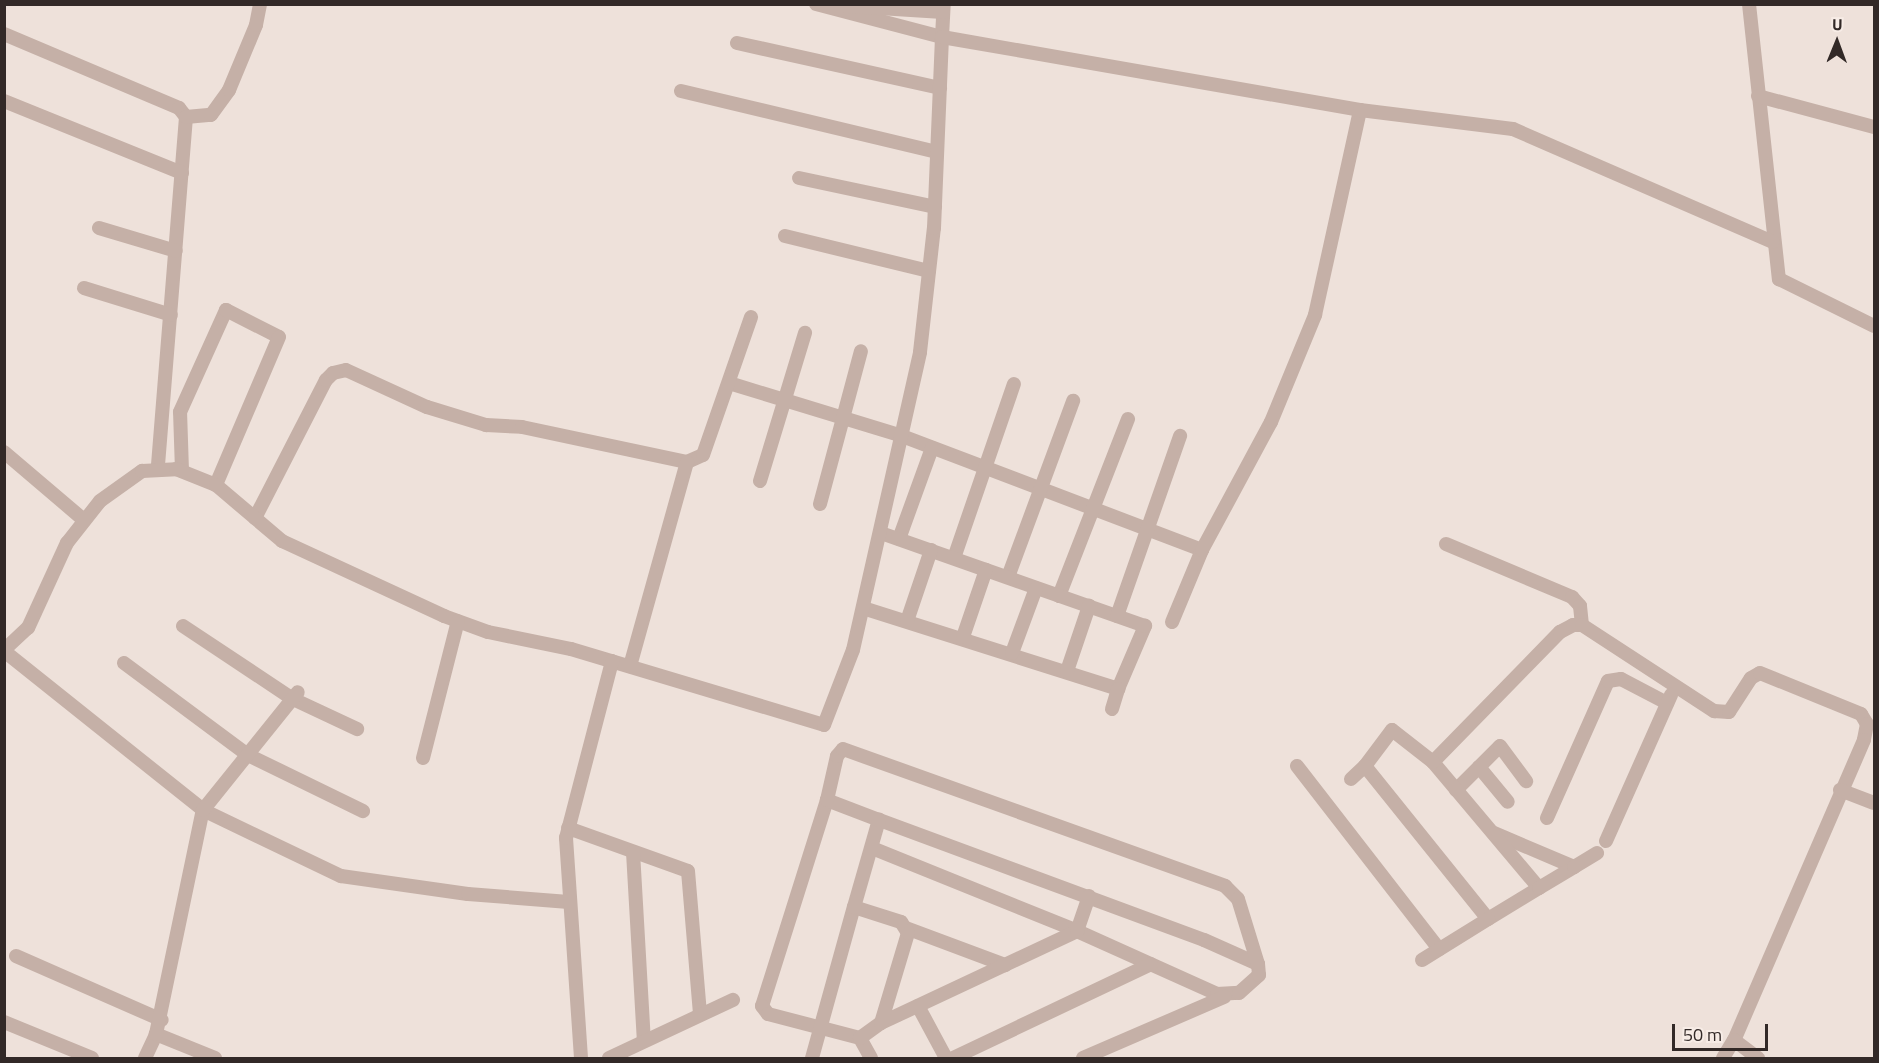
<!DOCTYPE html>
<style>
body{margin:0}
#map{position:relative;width:1879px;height:1063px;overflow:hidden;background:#eee1da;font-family:"Titillium Web",sans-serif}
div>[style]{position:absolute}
.minor>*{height:14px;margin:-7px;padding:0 7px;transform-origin:7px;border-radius:7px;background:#c5b0a7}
span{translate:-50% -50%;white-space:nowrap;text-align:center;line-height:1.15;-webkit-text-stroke:5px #f7ece6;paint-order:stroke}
.frame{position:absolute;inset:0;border:6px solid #322927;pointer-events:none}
.north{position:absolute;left:1807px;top:12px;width:60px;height:60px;-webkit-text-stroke:4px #f7ece6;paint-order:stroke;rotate:1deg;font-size:16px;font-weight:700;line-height:24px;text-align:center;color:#322927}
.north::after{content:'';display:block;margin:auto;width:21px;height:27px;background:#322927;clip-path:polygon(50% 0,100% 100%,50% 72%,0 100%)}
.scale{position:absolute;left:1672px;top:1024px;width:96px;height:27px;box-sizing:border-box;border:3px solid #322927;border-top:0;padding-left:8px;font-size:18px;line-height:21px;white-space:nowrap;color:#322927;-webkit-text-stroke:4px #f7ece6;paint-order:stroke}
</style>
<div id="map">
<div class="minor">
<i style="left:816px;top:4px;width:130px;rotate:14.7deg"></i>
<i style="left:942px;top:37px;width:33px;rotate:-87deg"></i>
<i style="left:1749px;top:4px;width:277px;rotate:83.8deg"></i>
<i style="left:1779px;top:279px;width:106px;rotate:26.3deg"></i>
<i style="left:847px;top:6px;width:96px;rotate:3.6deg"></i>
<i style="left:4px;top:34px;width:190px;rotate:22.9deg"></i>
<i style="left:179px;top:108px;width:11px;rotate:52deg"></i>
<i style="left:186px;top:117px;width:352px;rotate:94.6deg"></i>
<i style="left:737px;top:43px;width:208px;rotate:12.5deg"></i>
<i style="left:681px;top:91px;width:263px;rotate:13.4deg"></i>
<i style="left:1758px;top:96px;width:120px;rotate:15deg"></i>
<i style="left:4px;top:101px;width:192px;rotate:22deg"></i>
<i style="left:186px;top:117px;width:25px;rotate:-5deg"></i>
<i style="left:211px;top:115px;width:31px;rotate:-54deg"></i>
<i style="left:229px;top:90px;width:70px;rotate:-67.4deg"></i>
<i style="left:256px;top:25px;width:21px;rotate:-79deg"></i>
<i style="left:799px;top:178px;width:139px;rotate:12deg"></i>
<i style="left:99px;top:228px;width:80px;rotate:16.6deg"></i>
<i style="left:785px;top:236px;width:148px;rotate:13.7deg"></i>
<i style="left:84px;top:288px;width:91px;rotate:17.2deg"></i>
<i style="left:729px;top:383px;width:181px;rotate:17deg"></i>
<i style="left:902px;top:436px;width:321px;rotate:20.8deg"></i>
<i style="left:1202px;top:550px;width:78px;rotate:112.6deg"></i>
<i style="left:4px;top:452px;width:105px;rotate:40.4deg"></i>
<i style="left:687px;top:462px;width:17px;rotate:-24deg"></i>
<i style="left:703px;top:455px;width:146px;rotate:-70.8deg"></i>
<i style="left:182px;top:471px;width:59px;rotate:-91.9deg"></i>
<i style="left:180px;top:412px;width:112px;rotate:-65.7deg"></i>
<i style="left:226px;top:310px;width:59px;rotate:27deg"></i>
<i style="left:279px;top:337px;width:161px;rotate:113.1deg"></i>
<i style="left:760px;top:481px;width:155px;rotate:-73.1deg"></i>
<i style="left:820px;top:504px;width:158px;rotate:-75deg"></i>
<i style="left:255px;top:518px;width:155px;rotate:-62.8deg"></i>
<i style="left:326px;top:380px;width:10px;rotate:-45deg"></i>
<i style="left:333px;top:373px;width:13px;rotate:-13deg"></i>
<i style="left:346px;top:370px;width:89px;rotate:24.6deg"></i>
<i style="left:427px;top:407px;width:62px;rotate:17deg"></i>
<i style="left:486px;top:425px;width:36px;rotate:3deg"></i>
<i style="left:522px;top:427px;width:169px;rotate:12deg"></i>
<i style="left:687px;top:462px;width:212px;rotate:105.6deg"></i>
<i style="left:899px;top:539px;width:97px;rotate:-70.1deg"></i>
<i style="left:1446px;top:544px;width:137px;rotate:22.8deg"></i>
<i style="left:1572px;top:597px;width:12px;rotate:48deg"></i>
<i style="left:1580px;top:606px;width:19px;rotate:84deg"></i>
<i style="left:1202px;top:550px;width:145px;rotate:-61.7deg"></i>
<i style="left:1271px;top:422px;width:116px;rotate:-67.6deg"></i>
<i style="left:1315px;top:315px;width:210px;rotate:-77.6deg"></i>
<i style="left:954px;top:558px;width:184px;rotate:-71deg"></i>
<i style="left:1008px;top:577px;width:188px;rotate:-69.7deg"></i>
<i style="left:1059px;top:596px;width:190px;rotate:-68.7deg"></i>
<i style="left:863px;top:608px;width:268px;rotate:17.6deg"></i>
<i style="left:1118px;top:689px;width:69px;rotate:-66.8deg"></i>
<i style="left:1145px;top:626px;width:280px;rotate:-160.6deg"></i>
<i style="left:1117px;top:616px;width:191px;rotate:-70.7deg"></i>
<i style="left:907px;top:621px;width:75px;rotate:-71.3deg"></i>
<i style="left:183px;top:626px;width:132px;rotate:33.6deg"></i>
<i style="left:293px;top:699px;width:71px;rotate:25.1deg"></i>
<i style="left:963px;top:637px;width:71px;rotate:-71.1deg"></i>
<i style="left:4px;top:650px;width:33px;rotate:-43deg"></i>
<i style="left:28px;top:628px;width:94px;rotate:-65.4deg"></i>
<i style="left:67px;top:543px;width:53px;rotate:-51.8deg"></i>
<i style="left:100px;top:501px;width:52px;rotate:-35.5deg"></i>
<i style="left:142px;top:471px;width:34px;rotate:-3deg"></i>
<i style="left:176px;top:469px;width:43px;rotate:21.8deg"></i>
<i style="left:216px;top:485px;width:87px;rotate:40.3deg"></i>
<i style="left:282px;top:541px;width:179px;rotate:24.8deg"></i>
<i style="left:444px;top:616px;width:47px;rotate:20deg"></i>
<i style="left:488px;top:632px;width:85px;rotate:11.6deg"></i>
<i style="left:571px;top:649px;width:264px;rotate:16.7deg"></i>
<i style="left:824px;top:725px;width:80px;rotate:-68.9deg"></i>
<i style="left:853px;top:650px;width:305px;rotate:-77.3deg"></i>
<i style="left:920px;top:352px;width:125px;rotate:-83.6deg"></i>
<i style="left:934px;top:228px;width:191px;rotate:-87.6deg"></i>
<i style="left:942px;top:37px;width:424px;rotate:9.9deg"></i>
<i style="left:1360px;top:110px;width:154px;rotate:7.1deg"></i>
<i style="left:1513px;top:129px;width:283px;rotate:23.5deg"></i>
<i style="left:4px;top:651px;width:255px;rotate:38.6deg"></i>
<i style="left:203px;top:810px;width:153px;rotate:25.6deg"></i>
<i style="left:341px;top:876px;width:128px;rotate:8.1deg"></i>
<i style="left:468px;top:894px;width:101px;rotate:4.5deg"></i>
<i style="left:1012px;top:653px;width:69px;rotate:-69.7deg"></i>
<i style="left:124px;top:663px;width:154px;rotate:36.6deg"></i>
<i style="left:248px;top:755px;width:128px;rotate:26deg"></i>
<i style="left:1067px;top:671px;width:69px;rotate:-71.3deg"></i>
<i style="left:1112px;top:709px;width:21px;rotate:-73deg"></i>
<i style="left:423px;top:758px;width:141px;rotate:-75.7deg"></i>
<i style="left:1433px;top:762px;width:182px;rotate:-45.7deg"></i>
<i style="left:1560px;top:632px;width:15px;rotate:-28deg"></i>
<i style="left:1573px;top:625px;width:9px"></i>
<i style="left:1582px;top:625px;width:158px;rotate:33.1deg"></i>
<i style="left:1714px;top:711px;width:15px;rotate:4deg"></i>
<i style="left:1729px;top:712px;width:40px;rotate:-57.1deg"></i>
<i style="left:1751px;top:678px;width:10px;rotate:-29deg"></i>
<i style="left:1760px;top:673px;width:109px;rotate:22.1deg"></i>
<i style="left:1861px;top:714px;width:12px;rotate:59deg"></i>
<i style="left:1867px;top:724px;width:16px;rotate:101deg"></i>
<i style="left:1864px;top:740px;width:327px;rotate:113.4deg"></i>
<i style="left:1734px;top:1040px;width:30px;rotate:37deg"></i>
<i style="left:1297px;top:766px;width:232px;rotate:52.2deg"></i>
<i style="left:1479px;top:767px;width:45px;rotate:50.4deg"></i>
<i style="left:1351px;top:779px;width:19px;rotate:-43deg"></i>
<i style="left:1456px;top:790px;width:62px;rotate:-45deg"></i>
<i style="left:1500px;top:746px;width:44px;rotate:53.4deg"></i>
<i style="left:1840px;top:790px;width:36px;rotate:21deg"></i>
<i style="left:827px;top:800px;width:216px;rotate:107.5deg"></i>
<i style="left:762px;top:1006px;width:10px;rotate:53deg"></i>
<i style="left:768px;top:1014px;width:95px;rotate:14.6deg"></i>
<i style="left:1547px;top:818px;width:150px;rotate:-66deg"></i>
<i style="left:1608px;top:681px;width:13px;rotate:-9deg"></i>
<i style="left:1621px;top:679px;width:52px;rotate:27.6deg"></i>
<i style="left:568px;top:828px;width:127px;rotate:19.7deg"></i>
<i style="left:688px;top:871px;width:144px;rotate:85.2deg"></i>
<i style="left:1494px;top:833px;width:87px;rotate:23deg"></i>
<i style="left:1606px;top:841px;width:160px;rotate:-66deg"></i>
<i style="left:872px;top:848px;width:221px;rotate:22deg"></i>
<i style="left:1077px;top:931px;width:154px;rotate:24.2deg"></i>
<i style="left:1217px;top:994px;width:22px;rotate:-3deg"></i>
<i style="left:1239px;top:993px;width:27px;rotate:-42deg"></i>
<i style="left:1259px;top:975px;width:11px;rotate:-95deg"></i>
<i style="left:1258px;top:964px;width:59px;rotate:-156deg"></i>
<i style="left:1204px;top:940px;width:346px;rotate:-159.7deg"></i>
<i style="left:633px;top:852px;width:189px;rotate:86.7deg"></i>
<i style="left:1539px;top:888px;width:165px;rotate:-130.1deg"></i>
<i style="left:1433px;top:762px;width:52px;rotate:-142deg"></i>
<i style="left:1392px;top:730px;width:45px;rotate:126.9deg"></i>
<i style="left:1365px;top:766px;width:196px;rotate:51.2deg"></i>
<i style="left:1488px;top:919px;width:60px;rotate:-31.3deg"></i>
<i style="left:1539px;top:888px;width:41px;rotate:-31deg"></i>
<i style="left:1574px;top:867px;width:27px;rotate:-31deg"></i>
<i style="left:906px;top:928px;width:106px;rotate:20.5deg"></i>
<i style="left:16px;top:956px;width:159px;rotate:23.7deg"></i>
<i style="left:1422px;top:960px;width:78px;rotate:-31.8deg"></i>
<i style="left:918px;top:1006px;width:59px;rotate:61.7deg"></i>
<i style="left:4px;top:1022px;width:95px;rotate:22.2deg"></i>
<i style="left:881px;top:1023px;width:217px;rotate:-25.1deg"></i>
<i style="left:1077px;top:931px;width:37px;rotate:-71deg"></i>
<i style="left:145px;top:1058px;width:26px;rotate:-65deg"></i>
<i style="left:215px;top:1058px;width:64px;rotate:-157.9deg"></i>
<i style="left:156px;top:1034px;width:229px;rotate:-78.2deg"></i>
<i style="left:203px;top:810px;width:151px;rotate:-51.2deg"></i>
<i style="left:581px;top:1058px;width:221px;rotate:-93.9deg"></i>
<i style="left:566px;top:838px;width:183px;rotate:-75.4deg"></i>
<i style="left:609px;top:1058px;width:137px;rotate:-25.1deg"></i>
<i style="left:812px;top:1058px;width:157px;rotate:-74.5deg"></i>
<i style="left:871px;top:1058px;width:23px;rotate:-119deg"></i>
<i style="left:860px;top:1038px;width:26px;rotate:-36deg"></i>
<i style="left:881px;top:1023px;width:94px;rotate:-73.3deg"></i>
<i style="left:908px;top:933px;width:13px;rotate:-122deg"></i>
<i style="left:901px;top:922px;width:49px;rotate:-162.3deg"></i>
<i style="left:854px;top:907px;width:91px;rotate:-74deg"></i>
<i style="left:879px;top:820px;width:56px;rotate:-159deg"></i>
<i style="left:827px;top:800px;width:45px;rotate:-77.2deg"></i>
<i style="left:837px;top:756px;width:9px;rotate:-49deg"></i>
<i style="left:843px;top:749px;width:406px;rotate:19.7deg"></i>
<i style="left:1225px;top:886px;width:18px;rotate:45deg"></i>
<i style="left:1238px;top:899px;width:68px;rotate:72.9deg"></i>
<i style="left:953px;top:1058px;width:219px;rotate:-25.4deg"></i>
<i style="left:1083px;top:1058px;width:154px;rotate:-23.4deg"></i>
<i style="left:1723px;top:1058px;width:21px;rotate:-59deg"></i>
</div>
<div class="frame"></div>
<div class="north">U</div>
<div class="scale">50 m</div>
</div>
